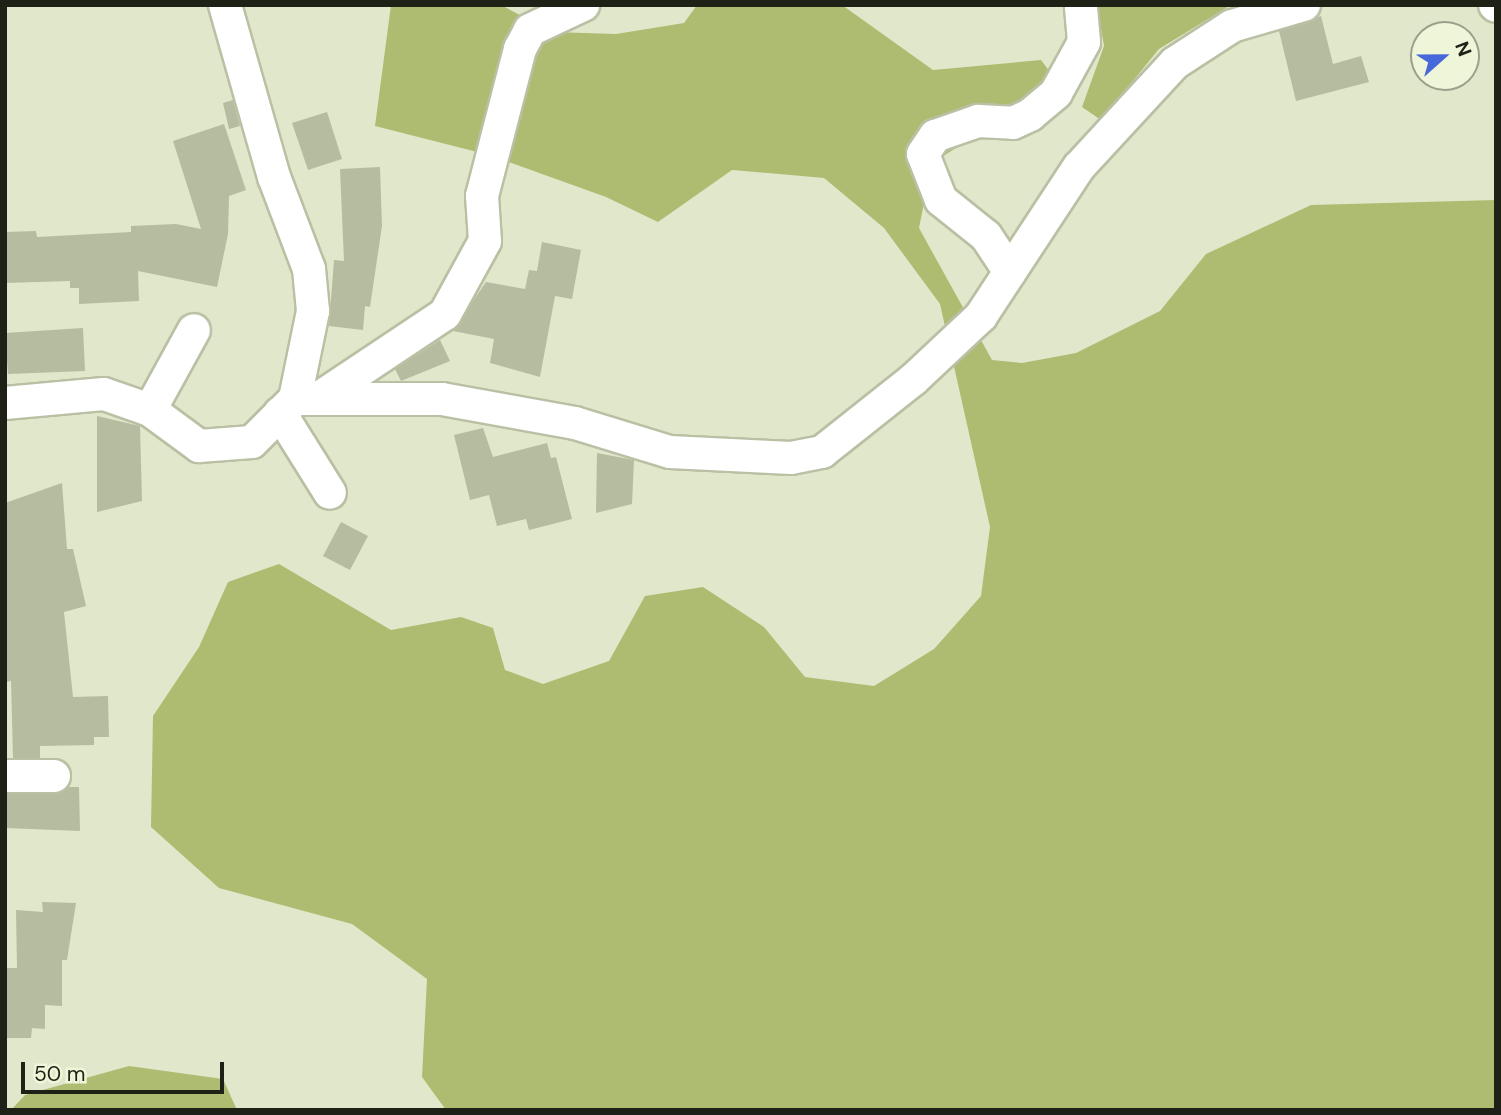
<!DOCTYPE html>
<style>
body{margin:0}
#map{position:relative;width:1501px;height:1115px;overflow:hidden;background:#e1e7cb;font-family:"DM Sans",sans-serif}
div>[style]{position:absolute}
.forest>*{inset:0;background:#aebc72}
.building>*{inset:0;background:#b5bca0}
.roads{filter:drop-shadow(2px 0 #b9c0a4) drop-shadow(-2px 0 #b9c0a4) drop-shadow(0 2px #b9c0a4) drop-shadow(0 -2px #b9c0a4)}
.minor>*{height:32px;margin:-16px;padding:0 16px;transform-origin:16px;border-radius:16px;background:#fff}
span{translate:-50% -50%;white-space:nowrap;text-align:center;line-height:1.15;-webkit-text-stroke:5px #eef5d8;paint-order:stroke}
.frame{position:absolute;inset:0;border:7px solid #1e2116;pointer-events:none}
.north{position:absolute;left:1410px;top:21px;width:70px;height:70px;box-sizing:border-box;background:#eef5d8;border:2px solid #9ba08a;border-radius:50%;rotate:69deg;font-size:19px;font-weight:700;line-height:28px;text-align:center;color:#1e2116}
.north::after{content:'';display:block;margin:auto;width:24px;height:32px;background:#4668db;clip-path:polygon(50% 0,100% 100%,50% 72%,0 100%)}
.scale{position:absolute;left:21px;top:1062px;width:203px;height:32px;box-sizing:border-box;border:4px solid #1e2116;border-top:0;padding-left:9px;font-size:21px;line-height:24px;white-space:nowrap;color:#1e2116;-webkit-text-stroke:5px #eef5d8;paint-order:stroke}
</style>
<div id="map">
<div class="forest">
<i style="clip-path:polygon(391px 5px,501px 5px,552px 32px,616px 34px,684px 23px,697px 5px,842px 5px,933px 70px,1041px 60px,1059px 84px,932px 163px,919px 228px,992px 360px,1022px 363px,1076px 353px,1160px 311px,1206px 254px,1311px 205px,1496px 200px,1496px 1110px,446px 1110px,422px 1077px,427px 979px,352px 924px,219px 888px,151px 827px,153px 716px,199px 647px,228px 582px,279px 564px,391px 630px,461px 617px,493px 628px,505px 670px,543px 684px,609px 661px,645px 596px,703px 587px,764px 627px,805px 677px,874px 686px,934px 649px,981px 596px,990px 527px,940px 304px,884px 228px,824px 178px,732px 170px,658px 222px,606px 197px,489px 155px,375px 126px)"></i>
<i style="clip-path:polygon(1097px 5px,1231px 5px,1159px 49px,1101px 120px,1082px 107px,1104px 46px)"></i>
<i style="clip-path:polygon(129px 1066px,223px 1079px,237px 1110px,11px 1110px,25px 1095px)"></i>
</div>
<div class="building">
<i style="clip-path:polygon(1321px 16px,1333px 64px,1361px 56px,1369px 82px,1296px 101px,1279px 31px)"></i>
<i style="clip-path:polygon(233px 100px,240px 126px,229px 129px,223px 103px)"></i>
<i style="clip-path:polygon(327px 112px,342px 159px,308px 170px,292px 123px)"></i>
<i style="clip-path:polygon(224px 124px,246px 190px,229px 196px,228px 234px,217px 287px,138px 271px,139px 301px,79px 304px,79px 288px,70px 288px,70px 281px,5px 283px,5px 232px,36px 231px,37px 237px,131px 232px,131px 226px,176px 224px,201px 229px,173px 141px)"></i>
<i style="clip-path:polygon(380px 167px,382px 226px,370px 307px,365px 306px,363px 330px,329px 326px,334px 260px,344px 261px,340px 169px)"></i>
<i style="clip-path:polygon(542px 242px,581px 250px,572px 299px,555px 296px,540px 377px,490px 363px,494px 339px,453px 331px,486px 282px,525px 289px,529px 270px,537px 271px)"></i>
<i style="clip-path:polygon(83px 328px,85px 371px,8px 374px,5px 333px)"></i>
<i style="clip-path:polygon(440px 340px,450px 361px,401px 381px,395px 369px)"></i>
<i style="clip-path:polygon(97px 416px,140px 426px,142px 501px,97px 512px)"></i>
<i style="clip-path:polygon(483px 428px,493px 457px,547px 443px,551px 458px,556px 457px,572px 519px,529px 530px,526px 519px,497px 526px,489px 495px,470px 500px,454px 435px)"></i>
<i style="clip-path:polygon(597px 453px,634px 460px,632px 504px,596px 513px)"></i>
<i style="clip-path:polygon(62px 483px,67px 549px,73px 549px,86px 606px,64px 612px,73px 697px,108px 696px,109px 737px,94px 737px,94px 745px,40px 746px,40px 758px,13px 758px,11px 681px,5px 682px,5px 503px)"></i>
<i style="clip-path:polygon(341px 522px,368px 536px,350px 570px,323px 556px)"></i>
<i style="clip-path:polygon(68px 787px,79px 787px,80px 831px,5px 828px,5px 794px,54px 794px)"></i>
<i style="clip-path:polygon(42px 902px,76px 903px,67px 960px,62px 960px,62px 1006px,45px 1005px,45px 1029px,32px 1028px,31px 1038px,7px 1038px,5px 968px,17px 968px,16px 910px,43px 912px)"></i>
</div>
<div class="roads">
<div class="minor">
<i style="left:1495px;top:5px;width:1px;rotate:45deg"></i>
<i style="left:1010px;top:272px;width:43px;rotate:-123.7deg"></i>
<i style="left:986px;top:236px;width:58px;rotate:-141.3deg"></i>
<i style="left:941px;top:200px;width:49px;rotate:-111.4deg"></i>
<i style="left:923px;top:154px;width:22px;rotate:-56deg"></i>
<i style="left:935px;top:136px;width:46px;rotate:-19.2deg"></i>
<i style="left:978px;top:121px;width:35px;rotate:3deg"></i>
<i style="left:1013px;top:123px;width:19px;rotate:-25deg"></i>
<i style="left:1030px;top:115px;width:34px;rotate:-40deg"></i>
<i style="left:1056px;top:93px;width:58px;rotate:-61.2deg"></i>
<i style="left:1084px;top:42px;width:37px;rotate:-95deg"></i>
<i style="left:319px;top:398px;width:151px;rotate:-33.7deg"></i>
<i style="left:445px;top:314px;width:83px;rotate:-61.3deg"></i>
<i style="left:485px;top:241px;width:45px;rotate:-93.8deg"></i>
<i style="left:482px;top:196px;width:152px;rotate:-75.5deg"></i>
<i style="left:520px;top:49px;width:21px;rotate:-62deg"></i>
<i style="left:530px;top:30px;width:59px;rotate:-25.3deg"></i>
<i style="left:295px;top:399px;width:147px"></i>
<i style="left:442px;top:399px;width:135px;rotate:10.2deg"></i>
<i style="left:575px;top:423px;width:99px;rotate:17deg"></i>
<i style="left:670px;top:452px;width:121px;rotate:2.8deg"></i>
<i style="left:791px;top:458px;width:32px;rotate:-11deg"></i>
<i style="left:822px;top:452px;width:117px;rotate:-38.4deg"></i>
<i style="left:914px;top:379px;width:92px;rotate:-43.2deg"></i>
<i style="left:981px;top:316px;width:178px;rotate:-56.7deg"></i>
<i style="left:1079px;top:167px;width:142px;rotate:-47.3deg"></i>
<i style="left:1175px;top:63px;width:68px;rotate:-33deg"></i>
<i style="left:1232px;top:26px;width:75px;rotate:-16.3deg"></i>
<i style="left:5px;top:403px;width:99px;rotate:-5.2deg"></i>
<i style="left:104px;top:394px;width:49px;rotate:19.2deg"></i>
<i style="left:150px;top:410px;width:61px;rotate:36.3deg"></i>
<i style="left:199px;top:446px;width:53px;rotate:-4.3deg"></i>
<i style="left:252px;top:442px;width:61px;rotate:-45deg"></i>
<i style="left:295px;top:399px;width:90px;rotate:-78.4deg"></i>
<i style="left:313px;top:311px;width:42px;rotate:-95.4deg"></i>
<i style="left:309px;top:269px;width:98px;rotate:-110.8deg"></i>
<i style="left:274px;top:177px;width:179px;rotate:-105.9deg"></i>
<i style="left:150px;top:410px;width:91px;rotate:-61.2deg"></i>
<i style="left:280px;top:413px;width:94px;rotate:58deg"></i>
<i style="left:5px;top:776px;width:49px"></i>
</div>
</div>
<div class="frame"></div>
<div class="north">N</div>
<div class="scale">50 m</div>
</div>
